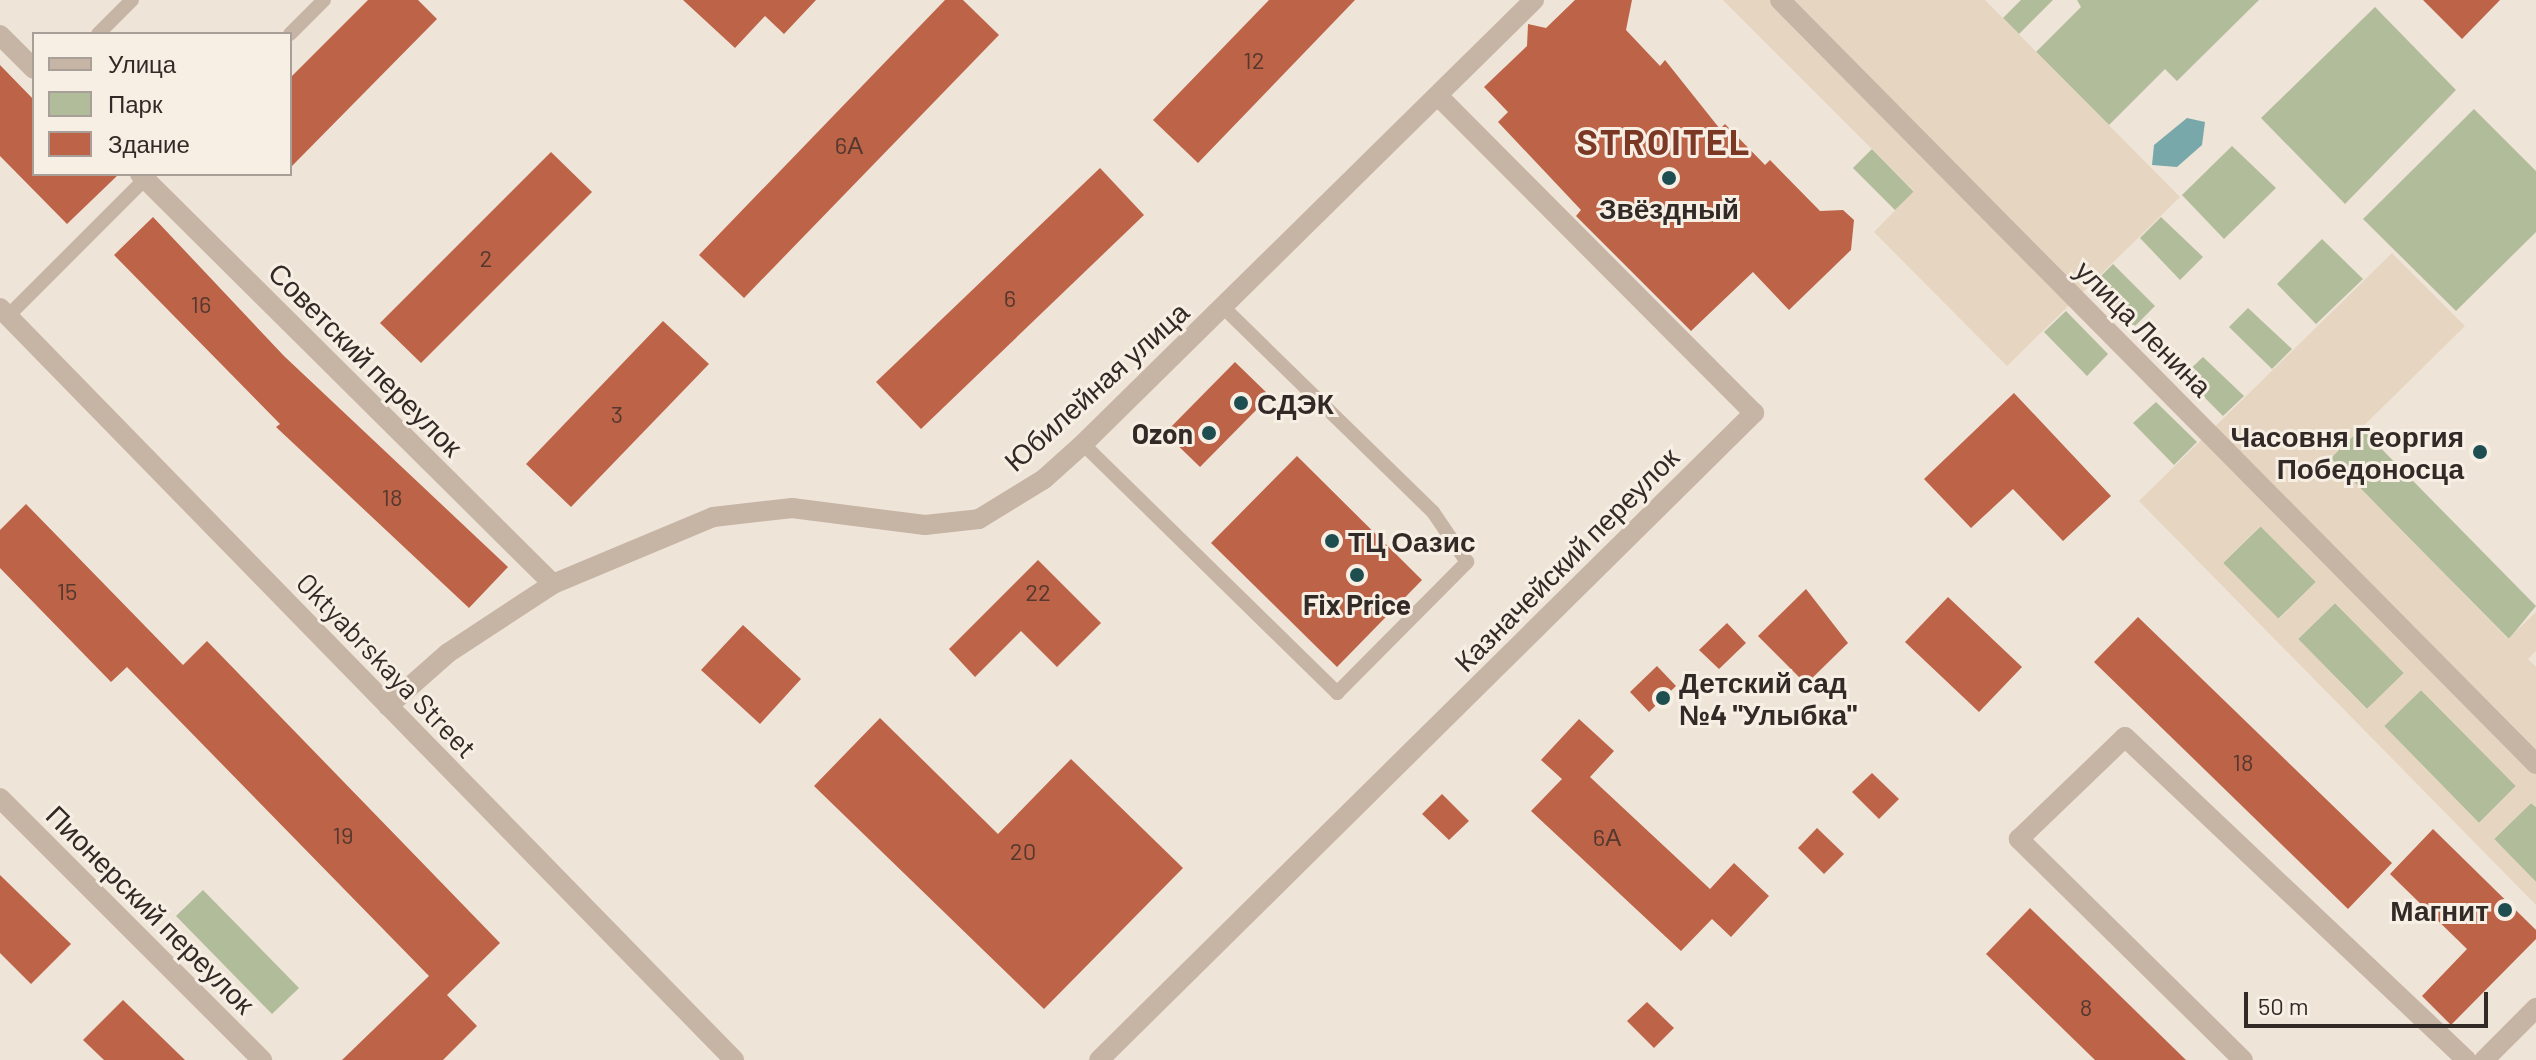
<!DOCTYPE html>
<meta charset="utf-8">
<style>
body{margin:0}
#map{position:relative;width:2536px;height:1060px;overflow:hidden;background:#efe4d8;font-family:Barlow,sans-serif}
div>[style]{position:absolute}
.green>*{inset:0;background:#b1bc9a}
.plaza>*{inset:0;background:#e6d5c0}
.water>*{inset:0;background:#79a8aa}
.building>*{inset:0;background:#bd6348}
.lane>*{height:14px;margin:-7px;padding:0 7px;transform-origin:7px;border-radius:7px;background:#c6b4a5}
.street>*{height:20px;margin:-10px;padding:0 10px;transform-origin:10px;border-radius:10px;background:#c6b4a5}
.dots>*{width:22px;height:22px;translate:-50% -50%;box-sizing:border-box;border:4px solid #f7eee4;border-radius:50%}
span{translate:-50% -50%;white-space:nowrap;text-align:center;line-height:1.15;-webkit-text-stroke:6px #f7eee4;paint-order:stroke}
.number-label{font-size:24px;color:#55382e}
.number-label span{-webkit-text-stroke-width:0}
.poi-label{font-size:28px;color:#322a26;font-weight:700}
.left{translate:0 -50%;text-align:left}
.right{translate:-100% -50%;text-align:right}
.street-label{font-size:28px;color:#322a26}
.district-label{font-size:36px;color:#7b3925;font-weight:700;letter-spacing:2px}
.legend{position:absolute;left:32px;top:32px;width:260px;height:144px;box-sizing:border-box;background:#f7eee4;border:2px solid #a8a098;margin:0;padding:10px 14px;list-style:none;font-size:24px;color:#322a26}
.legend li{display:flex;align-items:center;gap:16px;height:40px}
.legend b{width:40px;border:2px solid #a8a098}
.scale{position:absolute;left:2244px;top:992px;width:244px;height:36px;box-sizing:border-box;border:4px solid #322a26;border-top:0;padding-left:10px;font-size:24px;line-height:28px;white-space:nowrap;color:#322a26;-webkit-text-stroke:6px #f7eee4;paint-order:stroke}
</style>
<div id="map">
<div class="green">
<i style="clip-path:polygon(2021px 0,2053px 0,2019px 34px,2003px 18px)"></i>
<i style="clip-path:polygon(2077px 0,2259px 0,2177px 81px,2165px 69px,2109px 125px,2036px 52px,2081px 7px)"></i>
<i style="clip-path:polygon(2375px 7px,2456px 90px,2345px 204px,2261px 118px)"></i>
<i style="clip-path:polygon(2474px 109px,2536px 171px,2536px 232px,2456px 311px,2363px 219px)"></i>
<i style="clip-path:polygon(2232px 146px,2276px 188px,2224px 239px,2182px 195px)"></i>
<i style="clip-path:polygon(1872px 149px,1914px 192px,1895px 210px,1853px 168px)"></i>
<i style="clip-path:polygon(2161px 217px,2203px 257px,2180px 280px,2140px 238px)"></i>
<i style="clip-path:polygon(2322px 239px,2363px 279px,2316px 324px,2277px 284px)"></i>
<i style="clip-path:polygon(2113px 264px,2155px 306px,2134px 327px,2092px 285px)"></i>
<i style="clip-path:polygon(2248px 308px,2292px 349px,2272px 369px,2229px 327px)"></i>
<i style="clip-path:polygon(2066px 311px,2108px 354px,2087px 376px,2044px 332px)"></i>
<i style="clip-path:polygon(2203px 357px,2244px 396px,2223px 416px,2183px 376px)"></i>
<i style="clip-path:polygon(2156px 402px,2197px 442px,2174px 465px,2133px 423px)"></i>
<i style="clip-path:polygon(2361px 428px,2536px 606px,2509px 639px,2330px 458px)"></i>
<i style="clip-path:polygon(2261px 526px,2316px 582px,2278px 619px,2223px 563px)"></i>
<i style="clip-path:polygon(2335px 603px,2404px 673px,2367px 709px,2298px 639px)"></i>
<i style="clip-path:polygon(2421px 690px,2516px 786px,2479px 823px,2384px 726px)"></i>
<i style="clip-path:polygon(2531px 803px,2536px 807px,2536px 882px,2494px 839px)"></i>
<i style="clip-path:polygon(203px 890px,299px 988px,272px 1014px,176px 916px)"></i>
</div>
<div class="plaza">
<i style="clip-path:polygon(1723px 0,1985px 0,2180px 197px,2007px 366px,1874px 232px,1914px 191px)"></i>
<i style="clip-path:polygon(evenodd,2392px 253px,2465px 326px,2331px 458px,2508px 639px,2536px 612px,2536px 651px,2528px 659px,2536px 667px,2536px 807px,2531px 803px,2494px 839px,2536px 882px,2536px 905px,2139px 501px,2392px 253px,2260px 526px,2316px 582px,2279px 619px,2223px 563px,2260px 526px,2392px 253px,2335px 603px,2404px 673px,2367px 709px,2298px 639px,2335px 603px,2392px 253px,2421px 690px,2516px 786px,2479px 823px,2384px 726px,2421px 690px)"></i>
</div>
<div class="water">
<i style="clip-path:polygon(2187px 118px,2205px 122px,2202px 145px,2177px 167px,2152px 165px,2154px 145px)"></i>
</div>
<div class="building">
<i style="clip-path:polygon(368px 0,418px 0,437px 19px,290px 168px,290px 78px)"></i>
<i style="clip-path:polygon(683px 0,816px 0,784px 34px,765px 16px,735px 48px)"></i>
<i style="clip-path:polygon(945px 0,963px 0,999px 35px,744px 298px,699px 255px)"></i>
<i style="clip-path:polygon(1269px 0,1355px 0,1198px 163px,1153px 120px)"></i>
<i style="clip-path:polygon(1575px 0,1632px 0,1626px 30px,1660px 66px,1665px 60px,1720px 129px,1725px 124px,1765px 165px,1770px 160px,1820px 211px,1843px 210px,1854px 220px,1851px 250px,1789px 310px,1753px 272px,1691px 331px,1576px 216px,1581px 210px,1498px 122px,1508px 112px,1484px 87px,1527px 46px,1528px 24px,1546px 28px)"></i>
<i style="clip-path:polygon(2423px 0,2500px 0,2462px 39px)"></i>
<i style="clip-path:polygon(0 65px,34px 100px,34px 174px,119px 174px,67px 224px,0 156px)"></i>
<i style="clip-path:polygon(551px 152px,592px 192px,421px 363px,380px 323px)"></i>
<i style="clip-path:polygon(1100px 168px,1144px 215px,921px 429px,876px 382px)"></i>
<i style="clip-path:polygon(153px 217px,284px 356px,508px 567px,469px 608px,276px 427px,280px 424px,114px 255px)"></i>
<i style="clip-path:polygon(663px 321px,709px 364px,571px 507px,526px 464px)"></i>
<i style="clip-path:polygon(1235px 362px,1270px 396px,1200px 467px,1165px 433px)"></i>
<i style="clip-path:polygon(2014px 393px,2111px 496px,2063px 541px,2013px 489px,1971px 528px,1924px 479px)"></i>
<i style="clip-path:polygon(1297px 456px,1422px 580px,1337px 667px,1211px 543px)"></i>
<i style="clip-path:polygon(26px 504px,183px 665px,207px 641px,500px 943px,447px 995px,477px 1026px,443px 1060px,342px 1060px,429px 976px,127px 667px,111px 682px,0 568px,0 530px)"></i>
<i style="clip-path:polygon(1038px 560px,1101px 623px,1057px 667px,1021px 631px,975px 677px,949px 649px)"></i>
<i style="clip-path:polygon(1806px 589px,1848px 643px,1806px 684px,1758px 636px)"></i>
<i style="clip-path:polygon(1948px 597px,2022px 667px,1979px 712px,1905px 642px)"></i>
<i style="clip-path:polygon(2138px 617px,2392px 863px,2348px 909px,2094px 662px)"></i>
<i style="clip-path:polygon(1727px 623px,1746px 643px,1719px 669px,1699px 650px)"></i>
<i style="clip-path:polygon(743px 625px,801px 679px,760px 724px,701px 670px)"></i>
<i style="clip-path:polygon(1657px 666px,1676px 686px,1649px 712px,1630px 692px)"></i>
<i style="clip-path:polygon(880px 718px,998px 834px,1071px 759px,1183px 868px,1044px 1009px,814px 786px)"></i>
<i style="clip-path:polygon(1579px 719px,1614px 751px,1590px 777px,1710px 889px,1734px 863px,1769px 896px,1731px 937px,1712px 919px,1681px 951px,1531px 811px,1562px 779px,1541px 760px)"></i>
<i style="clip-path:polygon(1872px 773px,1899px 799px,1879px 819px,1852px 792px)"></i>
<i style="clip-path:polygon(1442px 794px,1469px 821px,1449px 840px,1422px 814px)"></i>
<i style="clip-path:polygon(1817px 828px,1844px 854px,1824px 874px,1798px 848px)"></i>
<i style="clip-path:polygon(2433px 829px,2536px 930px,2536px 939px,2451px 1025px,2422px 996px,2467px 949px,2390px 874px)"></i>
<i style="clip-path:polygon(0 875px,71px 944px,31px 984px,0 953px)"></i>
<i style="clip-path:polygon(2030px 908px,2186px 1060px,2095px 1060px,1986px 954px)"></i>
<i style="clip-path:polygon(123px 1000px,185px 1060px,104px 1060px,83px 1040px)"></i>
<i style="clip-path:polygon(1647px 1002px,1674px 1028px,1654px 1048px,1627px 1021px)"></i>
</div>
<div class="lane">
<i style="left:98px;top:34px;width:48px;rotate:-45deg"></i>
<i style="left:290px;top:34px;width:48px;rotate:-45deg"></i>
<i style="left:8px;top:316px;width:201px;rotate:-45deg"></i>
<i style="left:1083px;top:444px;width:356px;rotate:44.4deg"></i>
<i style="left:1337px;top:693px;width:185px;rotate:-45.2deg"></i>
<i style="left:1467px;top:562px;width:60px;rotate:-124.2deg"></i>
<i style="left:1433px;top:512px;width:292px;rotate:-135.7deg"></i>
</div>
<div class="street">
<i style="left:1780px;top:0;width:1075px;rotate:45.3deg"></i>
<i style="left:0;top:35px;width:48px;rotate:45deg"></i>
<i style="left:140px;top:174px;width:582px;rotate:44.79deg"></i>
<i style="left:0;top:308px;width:1051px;rotate:45.69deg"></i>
<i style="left:388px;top:706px;width:80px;rotate:-41.5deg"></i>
<i style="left:448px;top:653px;width:126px;rotate:-33.3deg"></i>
<i style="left:553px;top:584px;width:173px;rotate:-22.7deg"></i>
<i style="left:713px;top:517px;width:80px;rotate:-6.5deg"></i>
<i style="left:792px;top:508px;width:134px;rotate:7.3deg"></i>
<i style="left:925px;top:525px;width:54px;rotate:-6.3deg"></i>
<i style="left:979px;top:519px;width:76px;rotate:-31.6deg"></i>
<i style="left:1044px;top:479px;width:52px;rotate:-41.9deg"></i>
<i style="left:1083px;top:444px;width:633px;rotate:-44.55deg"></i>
<i style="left:0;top:798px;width:371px;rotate:45deg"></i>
<i style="left:1099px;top:1060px;width:921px;rotate:-44.65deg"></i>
<i style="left:1754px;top:413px;width:448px;rotate:-134.9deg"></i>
<i style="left:2243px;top:1060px;width:315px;rotate:-135.4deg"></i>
<i style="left:2019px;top:839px;width:147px;rotate:-43.9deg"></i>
<i style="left:2125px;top:737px;width:470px;rotate:43.4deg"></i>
<i style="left:2484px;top:1060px;width:74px;rotate:-45deg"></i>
</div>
<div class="dots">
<i style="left:1669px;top:178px;background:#1f4e50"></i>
<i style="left:1241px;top:403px;background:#1f4e50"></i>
<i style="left:1209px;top:433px;background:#1f4e50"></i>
<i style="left:2480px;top:452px;background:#1f4e50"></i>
<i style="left:1332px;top:541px;background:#1f4e50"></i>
<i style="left:1357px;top:575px;background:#1f4e50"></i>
<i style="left:1663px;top:698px;background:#1f4e50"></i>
<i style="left:2505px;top:910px;background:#1f4e50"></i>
</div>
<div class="number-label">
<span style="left:1254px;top:60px">12</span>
<span style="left:849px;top:145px">6А</span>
<span style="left:486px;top:258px">2</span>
<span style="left:1010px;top:298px">6</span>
<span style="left:201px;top:304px">16</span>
<span style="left:617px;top:414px">3</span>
<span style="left:392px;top:497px">18</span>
<span style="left:67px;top:591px">15</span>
<span style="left:1038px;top:592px">22</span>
<span style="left:2243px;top:762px">18</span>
<span style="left:343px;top:835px">19</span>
<span style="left:1607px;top:837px">6А</span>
<span style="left:1023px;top:851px">20</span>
<span style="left:2086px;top:1007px">8</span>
</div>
<div class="poi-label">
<span style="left:1669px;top:208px">Звёздный</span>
<span class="left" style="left:1257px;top:403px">СДЭК</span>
<span class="right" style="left:1193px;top:433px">Ozon</span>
<span class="right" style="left:2464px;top:452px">Часовня Георгия<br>Победоносца</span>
<span class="left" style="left:1348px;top:541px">ТЦ Оазис</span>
<span style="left:1357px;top:604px">Fix Price</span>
<span class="left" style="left:1679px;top:698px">Детский сад<br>№4 "Улыбка"</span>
<span class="right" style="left:2489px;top:910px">Магнит</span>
</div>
<div class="street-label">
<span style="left:2144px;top:328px;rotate:45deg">улица Ленина</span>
<span style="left:366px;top:359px;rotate:45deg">Советский переулок</span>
<span style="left:1096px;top:386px;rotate:-42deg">Юбилейная улица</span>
<span style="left:1566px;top:559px;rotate:-45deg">Казначейский переулок</span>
<span style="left:387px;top:665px;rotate:46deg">Oktyabrskaya Street</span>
<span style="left:151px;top:909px;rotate:45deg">Пионерский переулок</span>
</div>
<div class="district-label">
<span style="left:1664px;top:141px">STROITEL</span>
</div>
<ul class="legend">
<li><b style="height:10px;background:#c6b4a5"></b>Улица</li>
<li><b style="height:22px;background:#b1bc9a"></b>Парк</li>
<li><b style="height:22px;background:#bd6348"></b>Здание</li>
</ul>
<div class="scale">50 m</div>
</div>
